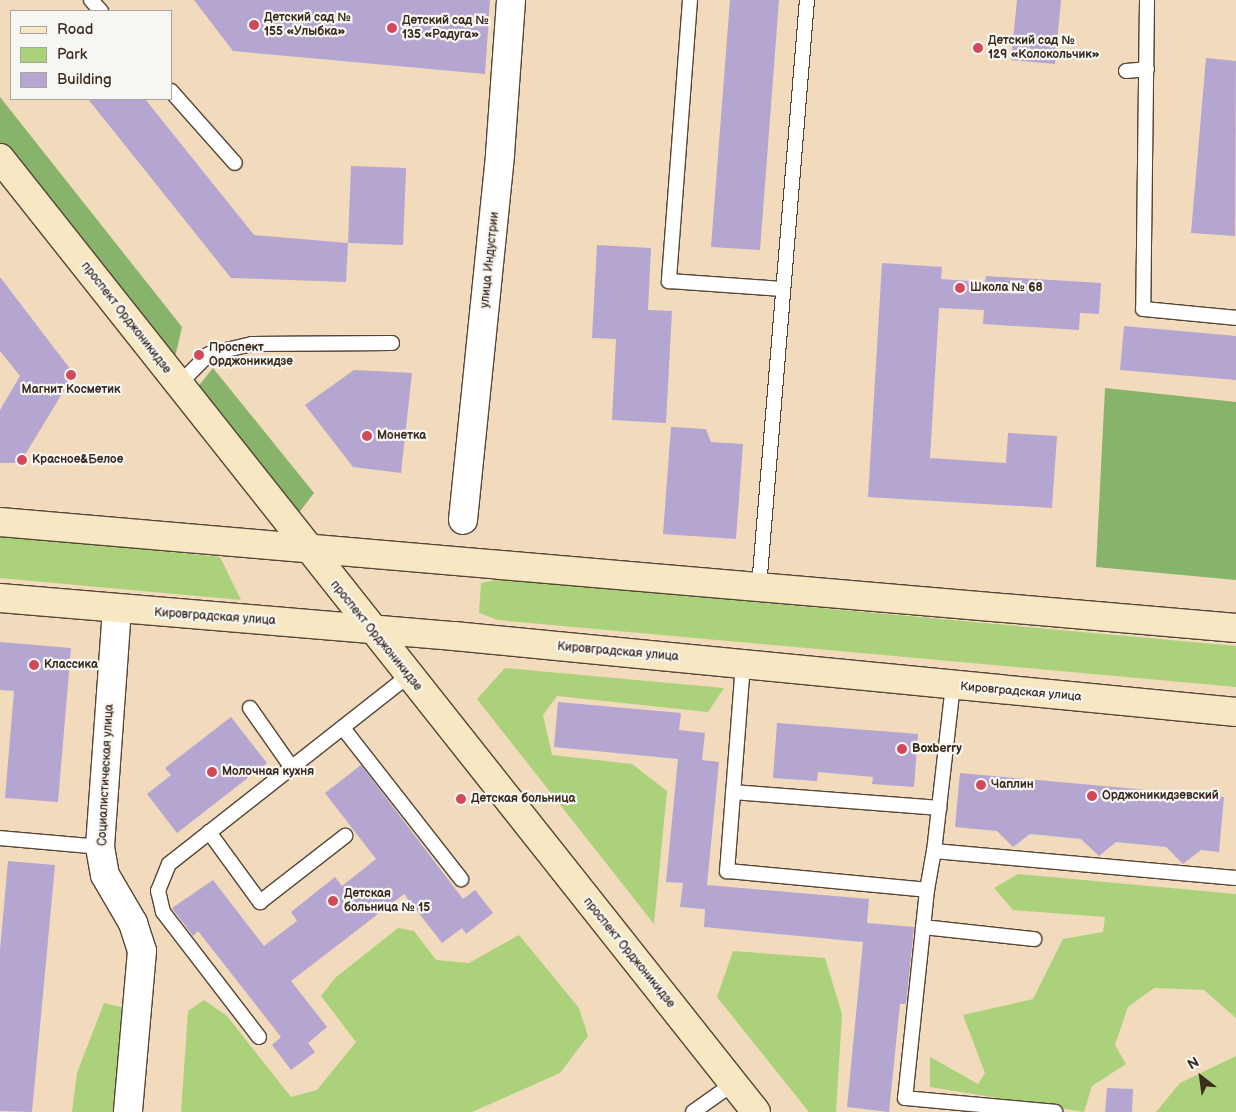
<!DOCTYPE html>
<meta charset="utf-8">
<style>
body{margin:0}
#map{position:relative;width:1236px;height:1112px;overflow:hidden;background:#f1dbbc;font-family:"Balsamiq Sans",sans-serif}
div>[style]{position:absolute}
.green>*{inset:0;background:#abd17b}
.forest>*{inset:0;background:#88b36b}
.building>*{inset:0;background:#b5a5d1}
.roads{filter:drop-shadow(1px 0 #564536) drop-shadow(-1px 0 #564536) drop-shadow(0 1px #564536) drop-shadow(0 -1px #564536)}
.lane>*{height:14px;margin:-7px;padding:0 7px;transform-origin:7px;border-radius:7px;background:#fff}
.street>*{height:28px;margin:-14px;padding:0 14px;transform-origin:14px;border-radius:14px;background:#fff}
.secondary>*{height:28px;margin:-14px;padding:0 14px;transform-origin:14px;border-radius:14px;background:#f7e8c3}
.dots>*{width:14px;height:14px;translate:-50% -50%;box-sizing:border-box;border:2px solid #f6f6f2;border-radius:50%}
span{translate:-50% -50%;white-space:nowrap;text-align:center;line-height:1.15;-webkit-text-stroke:4.5px #f6f6f2;paint-order:stroke}
.poi-label{font-size:12px;color:#3b2a1e;font-weight:700}
.left{translate:0 -50%;text-align:left}
.street-label{font-size:12px;color:#3b2a1e}
.legend{position:absolute;left:10px;top:10px;width:162px;height:90px;box-sizing:border-box;background:#f6f6f2;border:1px solid #aba49d;margin:0;padding:6px 9px;list-style:none;font-size:15px;color:#3b2a1e}
.legend li{display:flex;align-items:center;gap:10px;height:25px}
.legend b{width:25px;border:1px solid #aba49d}
.north{position:absolute;left:1176px;top:1052px;width:50px;height:50px;-webkit-text-stroke:4px #f6f6f2;paint-order:stroke;rotate:330deg;font-size:14px;font-weight:700;line-height:20px;text-align:center;color:#3b2a1e}
.north::after{content:'';display:block;margin:auto;width:18px;height:22px;background:#3b2a1e;clip-path:polygon(50% 0,100% 100%,50% 72%,0 100%)}
</style>
<div id="map">
<div class="green">
<i style="clip-path:polygon(0 535px,220px 557px,241px 600px,0 578px)"></i>
<i style="clip-path:polygon(503px 579px,1236px 646px,1236px 687px,498px 620px,479px 613px,481px 583px)"></i>
<i style="clip-path:polygon(505px 668px,724px 688px,708px 712px,557px 696px,543px 715px,552px 755px,632px 764px,667px 791px,654px 924px,477px 699px)"></i>
<i style="clip-path:polygon(1018px 874px,1236px 894px,1236px 1018px,1204px 990px,1154px 988px,1128px 1007px,1115px 1045px,1126px 1064px,1092px 1086px,1084px 1112px,930px 1087px,930px 1057px,978px 1084px,985px 1073px,963px 1015px,1033px 999px,1063px 939px,1103px 932px,1105px 917px,1013px 910px,994px 888px)"></i>
<i style="clip-path:polygon(398px 928px,414px 931px,436px 960px,469px 963px,519px 935px,579px 1008px,588px 1036px,560px 1073px,472px 1112px,181px 1112px,188px 1011px,204px 1000px,227px 1016px,291px 1097px,317px 1090px,356px 1042px,321px 996px,335px 978px)"></i>
<i style="clip-path:polygon(733px 951px,825px 958px,842px 1014px,836px 1112px,809px 1112px,717px 997px)"></i>
<i style="clip-path:polygon(104px 1003px,126px 1008px,117px 1112px,72px 1112px,77px 1073px)"></i>
<i style="clip-path:polygon(1236px 1056px,1236px 1112px,1156px 1112px,1180px 1083px)"></i>
</div>
<div class="forest">
<i style="clip-path:polygon(0 97px,182px 327px,173px 366px,0 145px)"></i>
<i style="clip-path:polygon(213px 368px,314px 493px,298px 514px,196px 389px)"></i>
<i style="clip-path:polygon(1105px 388px,1236px 402px,1236px 580px,1096px 567px)"></i>
</div>
<div class="building">
<i style="clip-path:polygon(194px 0,490px 0,485px 74px,233px 51px)"></i>
<i style="clip-path:polygon(730px 0,779px 0,760px 250px,711px 247px)"></i>
<i style="clip-path:polygon(1017px 0,1061px 0,1055px 64px,1011px 60px)"></i>
<i style="clip-path:polygon(1206px 58px,1236px 61px,1235px 236px,1191px 233px)"></i>
<i style="clip-path:polygon(88px 99px,145px 99px,254px 235px,348px 243px,346px 282px,231px 278px)"></i>
<i style="clip-path:polygon(351px 166px,406px 168px,403px 245px,348px 243px)"></i>
<i style="clip-path:polygon(597px 245px,651px 248px,648px 310px,672px 311px,666px 423px,612px 420px,616px 339px,592px 338px)"></i>
<i style="clip-path:polygon(882px 263px,942px 267px,941px 279px,985px 282px,986px 276px,1101px 283px,1099px 314px,1080px 313px,1079px 330px,983px 324px,984px 310px,939px 308px,930px 458px,1006px 463px,1008px 433px,1057px 436px,1052px 508px,868px 497px)"></i>
<i style="clip-path:polygon(0 277px,74px 374px,20px 463px,0 463px,0 410px,20px 376px,0 351px)"></i>
<i style="clip-path:polygon(1124px 326px,1236px 336px,1236px 380px,1120px 370px)"></i>
<i style="clip-path:polygon(354px 370px,412px 373px,401px 473px,353px 467px,305px 405px)"></i>
<i style="clip-path:polygon(671px 427px,706px 429px,711px 442px,743px 444px,736px 539px,663px 534px)"></i>
<i style="clip-path:polygon(0 642px,71px 648px,58px 802px,5px 798px,14px 691px,0 690px)"></i>
<i style="clip-path:polygon(558px 702px,681px 713px,679px 730px,705px 733px,702px 760px,719px 762px,707px 885px,869px 899px,867px 923px,914px 927px,906px 1004px,900px 1004px,889px 1112px,847px 1107px,863px 942px,704px 927px,705px 909px,680px 907px,683px 883px,666px 882px,678px 759px,554px 747px)"></i>
<i style="clip-path:polygon(231px 717px,267px 763px,177px 833px,147px 794px,171px 775px,165px 768px)"></i>
<i style="clip-path:polygon(777px 723px,918px 734px,914px 787px,872px 784px,873px 777px,818px 772px,817px 781px,773px 778px)"></i>
<i style="clip-path:polygon(361px 765px,463px 899px,475px 890px,493px 913px,466px 934px,462px 928px,442px 943px,404px 894px,291px 981px,327px 1027px,308px 1043px,315px 1052px,291px 1070px,272px 1045px,281px 1037px,198px 931px,193px 936px,172px 908px,213px 880px,264px 946px,297px 921px,291px 912px,335px 877px,342px 886px,376px 859px,325px 793px)"></i>
<i style="clip-path:polygon(960px 773px,1224px 797px,1219px 852px,1201px 850px,1183px 864px,1166px 847px,1116px 842px,1099px 856px,1081px 839px,1030px 834px,1013px 847px,997px 831px,955px 827px)"></i>
<i style="clip-path:polygon(8px 861px,55px 865px,32px 1112px,0 1111px,0 950px)"></i>
<i style="clip-path:polygon(1107px 1088px,1133px 1089px,1132px 1112px,1105px 1112px)"></i>
</div>
<div class="roads">
<div class="lane">
<i style="left:91px;top:0;width:15px;rotate:48deg"></i>
<i style="left:690px;top:0;width:282px;rotate:94.3deg"></i>
<i style="left:669px;top:281px;width:114px;rotate:4deg"></i>
<i style="left:1147px;top:0;width:309px;rotate:90.7deg"></i>
<i style="left:1143px;top:309px;width:93px;rotate:5.5deg"></i>
<i style="left:1126px;top:71px;width:21px;rotate:-5deg"></i>
<i style="left:171px;top:91px;width:96px;rotate:48.4deg"></i>
<i style="left:179px;top:384px;width:42px;rotate:-45deg"></i>
<i style="left:209px;top:354px;width:44px;rotate:-13.1deg"></i>
<i style="left:252px;top:344px;width:140px;rotate:-0.4deg"></i>
<i style="left:759px;top:587px;width:589px;rotate:-85.33deg"></i>
<i style="left:743px;top:664px;width:208px;rotate:94.4deg"></i>
<i style="left:727px;top:871px;width:201px;rotate:5.4deg"></i>
<i style="left:927px;top:890px;width:209px;rotate:96deg"></i>
<i style="left:905px;top:1098px;width:151px;rotate:5.3deg"></i>
<i style="left:953px;top:685px;width:167px;rotate:96.5deg"></i>
<i style="left:934px;top:851px;width:303px;rotate:5.1deg"></i>
<i style="left:250px;top:708px;width:73px;rotate:55deg"></i>
<i style="left:343px;top:728px;width:192px;rotate:52deg"></i>
<i style="left:733px;top:792px;width:207px;rotate:4.4deg"></i>
<i style="left:209px;top:832px;width:87px;rotate:53.9deg"></i>
<i style="left:260px;top:902px;width:108px;rotate:-37.8deg"></i>
<i style="left:0;top:838px;width:100px;rotate:5.1deg"></i>
<i style="left:927px;top:890px;width:40px;rotate:-80deg"></i>
<i style="left:923px;top:927px;width:112px;rotate:6.2deg"></i>
<i style="left:259px;top:1037px;width:158px;rotate:-127.5deg"></i>
<i style="left:163px;top:912px;width:22px;rotate:-103deg"></i>
<i style="left:158px;top:891px;width:29px;rotate:-68deg"></i>
<i style="left:169px;top:864px;width:304px;rotate:-38.2deg"></i>
<i style="left:693px;top:1112px;width:50px;rotate:-35.3deg"></i>
</div>
<div class="street">
<i style="left:463px;top:520px;width:368px;rotate:-84.2deg"></i>
<i style="left:500px;top:154px;width:154px;rotate:-85.9deg"></i>
<i style="left:117px;top:609px;width:239px;rotate:94.1deg"></i>
<i style="left:100px;top:847px;width:28px;rotate:80deg"></i>
<i style="left:105px;top:875px;width:56px;rotate:59.7deg"></i>
<i style="left:133px;top:923px;width:29px;rotate:72deg"></i>
<i style="left:142px;top:951px;width:162px;rotate:95deg"></i>
</div>
<div class="secondary">
<i style="left:0;top:158px;width:1217px;rotate:51.6deg"></i>
<i style="left:0;top:522px;width:1241px;rotate:4.9deg"></i>
<i style="left:0;top:598px;width:456px;rotate:4.8deg"></i>
<i style="left:454px;top:636px;width:786px;rotate:5.55deg"></i>
</div>
</div>
<div class="dots">
<i style="left:254px;top:25px;background:#d1495b"></i>
<i style="left:392px;top:28px;background:#d1495b"></i>
<i style="left:978px;top:48px;background:#d1495b"></i>
<i style="left:960px;top:288px;background:#d1495b"></i>
<i style="left:199px;top:355px;background:#d1495b"></i>
<i style="left:71px;top:375px;background:#d1495b"></i>
<i style="left:367px;top:436px;background:#d1495b"></i>
<i style="left:22px;top:460px;background:#d1495b"></i>
<i style="left:34px;top:665px;background:#d1495b"></i>
<i style="left:902px;top:749px;background:#d1495b"></i>
<i style="left:212px;top:772px;background:#d1495b"></i>
<i style="left:981px;top:785px;background:#d1495b"></i>
<i style="left:1092px;top:796px;background:#d1495b"></i>
<i style="left:461px;top:799px;background:#d1495b"></i>
<i style="left:333px;top:901px;background:#d1495b"></i>
</div>
<div class="poi-label">
<span class="left" style="left:264px;top:25px">Детский сад №<br>155 «Улыбка»</span>
<span class="left" style="left:402px;top:28px">Детский сад №<br>135 «Радуга»</span>
<span class="left" style="left:988px;top:48px">Детский сад №<br>129 «Колокольчик»</span>
<span class="left" style="left:970px;top:288px">Школа № 68</span>
<span class="left" style="left:209px;top:355px">Проспект<br>Орджоникидзе</span>
<span style="left:71px;top:390px">Магнит Косметик</span>
<span class="left" style="left:377px;top:436px">Монетка</span>
<span class="left" style="left:32px;top:460px">Красное&amp;Белое</span>
<span class="left" style="left:44px;top:665px">Классика</span>
<span class="left" style="left:912px;top:749px">Boxberry</span>
<span class="left" style="left:222px;top:772px">Молочная кухня</span>
<span class="left" style="left:991px;top:785px">Чаплин</span>
<span class="left" style="left:1102px;top:796px">Орджоникидзевский</span>
<span class="left" style="left:471px;top:799px">Детская больница</span>
<span class="left" style="left:344px;top:901px">Детская<br>больница № 15</span>
</div>
<div class="street-label">
<span style="left:490px;top:260px;rotate:-84deg">улица Индустрии</span>
<span style="left:126px;top:318px;rotate:52deg">проспект Орджоникидзе</span>
<span style="left:215px;top:617px;rotate:4deg">Кировградская улица</span>
<span style="left:376px;top:636px;rotate:51deg">проспект Орджоникидзе</span>
<span style="left:618px;top:652px;rotate:5deg">Кировградская улица</span>
<span style="left:1021px;top:692px;rotate:5deg">Кировградская улица</span>
<span style="left:106px;top:775px;rotate:-87deg">Социалистическая улица</span>
<span style="left:629px;top:953px;rotate:51deg">проспект Орджоникидзе</span>
</div>
<ul class="legend">
<li><b style="height:6px;background:#f7e8c3"></b>Road</li>
<li><b style="height:14px;background:#abd17b"></b>Park</li>
<li><b style="height:14px;background:#b5a5d1"></b>Building</li>
</ul>
<div class="north">N</div>
</div>
